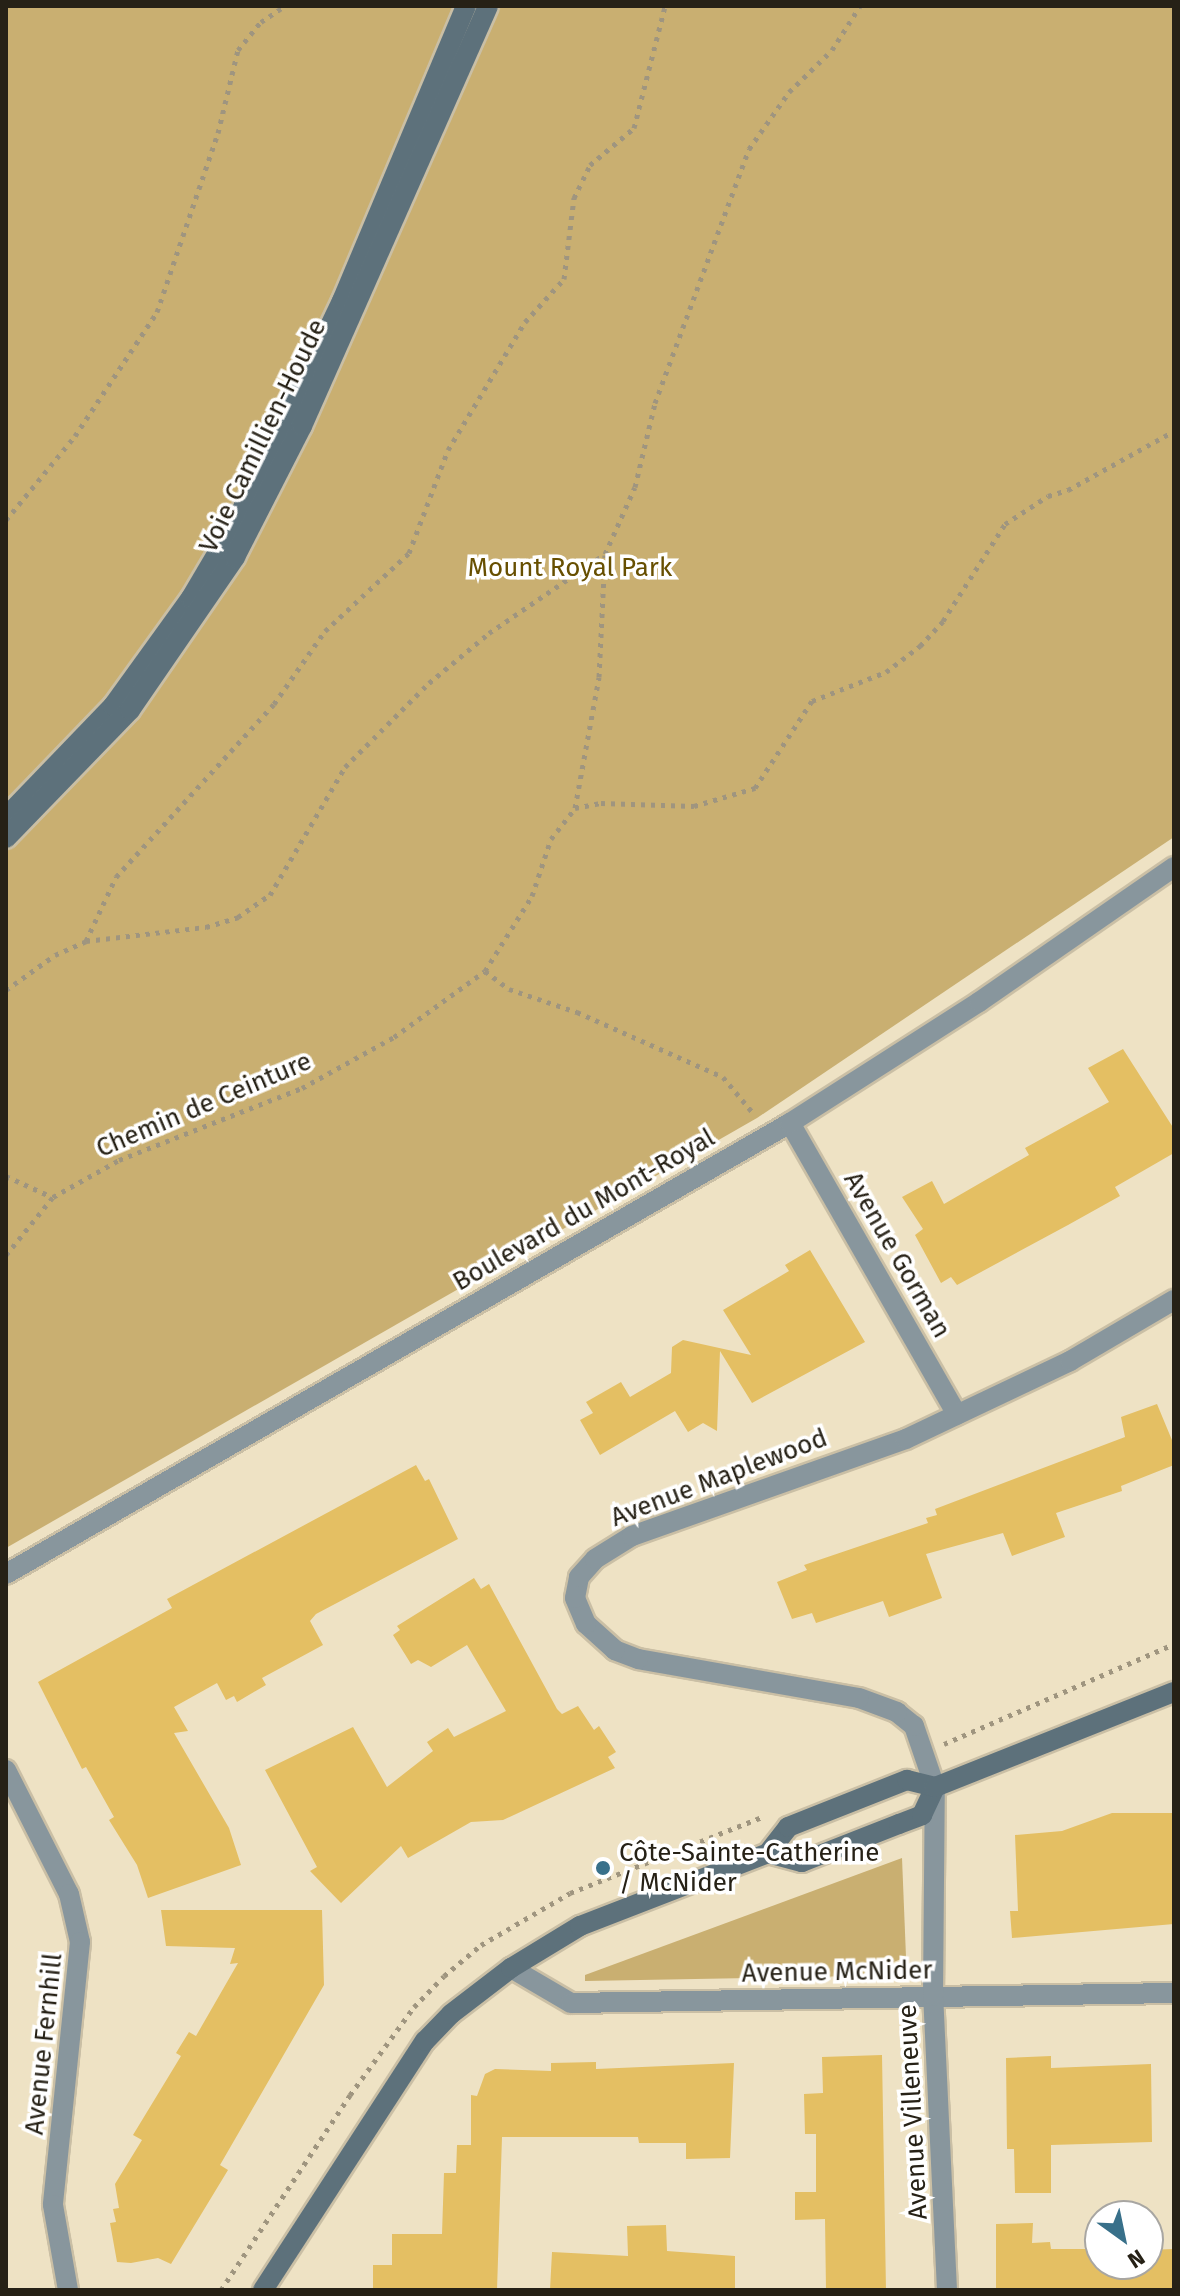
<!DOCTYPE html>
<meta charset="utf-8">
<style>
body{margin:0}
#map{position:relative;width:1180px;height:2296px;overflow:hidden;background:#eee2c4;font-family:"Fira Sans",sans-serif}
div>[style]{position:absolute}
.green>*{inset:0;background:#c9af71}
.building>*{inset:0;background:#e4bf63}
.path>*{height:5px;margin-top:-2.5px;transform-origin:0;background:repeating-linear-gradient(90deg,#9f957f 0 4px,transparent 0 10px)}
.roads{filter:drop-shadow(2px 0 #cabfa5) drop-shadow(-2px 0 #cabfa5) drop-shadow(0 2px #cabfa5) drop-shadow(0 -2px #cabfa5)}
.street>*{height:20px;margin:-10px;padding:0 10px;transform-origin:10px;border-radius:10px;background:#88969d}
.secondary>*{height:20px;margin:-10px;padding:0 10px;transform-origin:10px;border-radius:10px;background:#5d717b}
.dots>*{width:22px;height:22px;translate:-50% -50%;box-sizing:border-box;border:4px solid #fff;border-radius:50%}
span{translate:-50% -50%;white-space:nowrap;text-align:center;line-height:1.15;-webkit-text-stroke:7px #fff;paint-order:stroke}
.street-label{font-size:26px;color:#262116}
.park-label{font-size:26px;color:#674f01}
.poi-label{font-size:26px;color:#262116}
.left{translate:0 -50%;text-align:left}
.frame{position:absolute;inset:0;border:8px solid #262116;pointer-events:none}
.north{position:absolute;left:1084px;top:2200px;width:80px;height:80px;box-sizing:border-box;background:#fff;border:2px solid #a8a6a2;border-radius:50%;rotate:147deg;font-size:22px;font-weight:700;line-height:32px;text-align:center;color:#262116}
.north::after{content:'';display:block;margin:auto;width:28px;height:36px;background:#38708a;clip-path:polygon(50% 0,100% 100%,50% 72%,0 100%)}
</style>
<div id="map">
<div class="green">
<i style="clip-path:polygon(6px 6px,1174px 6px,1174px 837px,757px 1118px,6px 1548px)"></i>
<i style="clip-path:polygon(902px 1858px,906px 1957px,859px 1976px,585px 1981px,585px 1975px)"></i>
</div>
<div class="building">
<i style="clip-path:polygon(1123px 1049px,1174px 1129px,1174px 1153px,1115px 1187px,1120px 1196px,1068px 1225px,957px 1285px,951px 1277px,941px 1283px,915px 1235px,923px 1229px,902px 1197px,932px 1181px,944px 1204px,1029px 1155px,1025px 1148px,1109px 1102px,1088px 1068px)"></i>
<i style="clip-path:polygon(810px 1250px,865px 1342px,752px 1403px,720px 1351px,717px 1431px,703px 1423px,688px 1432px,675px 1411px,600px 1455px,580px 1420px,593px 1413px,586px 1402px,621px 1382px,630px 1397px,671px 1373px,672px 1347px,683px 1340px,751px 1355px,723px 1310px,789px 1271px,785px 1265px)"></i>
<i style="clip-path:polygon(1157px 1404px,1174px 1445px,1174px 1465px,1121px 1486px,1122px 1491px,1056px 1513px,1065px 1537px,1012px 1556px,1003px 1533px,926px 1554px,942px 1598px,889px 1617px,883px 1601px,816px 1623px,812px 1613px,792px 1619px,777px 1582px,807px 1570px,804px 1565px,928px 1523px,926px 1518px,937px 1515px,935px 1509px,1125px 1437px,1121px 1417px)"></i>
<i style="clip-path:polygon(416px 1465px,425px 1481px,429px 1479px,458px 1539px,316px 1614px,310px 1621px,323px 1645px,262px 1678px,266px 1685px,237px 1702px,234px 1696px,226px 1700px,217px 1683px,174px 1707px,188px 1731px,174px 1733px,229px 1828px,241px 1865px,148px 1898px,137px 1865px,109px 1820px,114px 1817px,86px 1767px,82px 1769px,38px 1682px,172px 1608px,167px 1599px)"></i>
<i style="clip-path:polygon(474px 1578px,481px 1589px,489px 1584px,557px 1709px,562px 1714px,578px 1706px,594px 1730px,599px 1726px,616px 1752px,608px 1757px,615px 1768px,503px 1820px,471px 1822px,408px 1858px,401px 1846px,341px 1903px,310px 1871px,317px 1867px,265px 1770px,353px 1727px,387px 1787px,433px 1751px,427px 1742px,448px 1728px,454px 1737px,506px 1711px,467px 1645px,431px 1667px,418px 1660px,411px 1664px,393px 1635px,400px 1630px,397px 1626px)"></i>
<i style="clip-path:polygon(1112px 1813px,1174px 1813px,1174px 1924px,1012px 1938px,1010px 1911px,1018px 1911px,1015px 1835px,1062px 1831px)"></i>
<i style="clip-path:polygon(161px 1910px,322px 1910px,324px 1985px,220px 2165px,228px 2170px,171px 2264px,158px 2258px,131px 2263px,117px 2262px,110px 2223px,116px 2222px,113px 2209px,119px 2208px,115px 2184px,142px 2140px,133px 2135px,181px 2056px,176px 2053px,189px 2032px,196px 2036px,238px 1963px,230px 1964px,235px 1948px,166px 1946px)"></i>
<i style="clip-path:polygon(882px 2055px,886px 2290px,826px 2290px,825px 2219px,795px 2220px,795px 2192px,816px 2192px,816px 2134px,805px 2134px,804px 2094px,823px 2093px,822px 2057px)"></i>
<i style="clip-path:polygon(1051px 2056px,1051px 2068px,1151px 2064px,1152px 2142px,1051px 2145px,1051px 2193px,1015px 2193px,1014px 2149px,1007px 2149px,1006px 2058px)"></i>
<i style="clip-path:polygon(596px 2062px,596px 2069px,734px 2063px,730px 2158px,686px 2159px,686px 2143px,639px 2143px,638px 2137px,502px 2137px,497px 2290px,373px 2290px,373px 2265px,392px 2265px,392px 2234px,442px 2234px,444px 2173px,456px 2173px,457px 2145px,471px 2145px,471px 2095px,477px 2096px,485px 2074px,495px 2069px,551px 2071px,551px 2063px)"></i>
<i style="clip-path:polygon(1033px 2223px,1032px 2243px,1050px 2242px,1051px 2249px,1100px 2249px,1100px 2264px,1148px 2264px,1148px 2250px,1174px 2249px,1174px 2290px,996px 2290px,996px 2224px)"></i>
<i style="clip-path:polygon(666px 2225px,667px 2251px,735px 2256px,735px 2290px,550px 2290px,552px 2252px,628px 2256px,627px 2226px)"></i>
</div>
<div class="path">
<i style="left:6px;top:520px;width:109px;rotate:-50.6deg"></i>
<i style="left:75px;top:436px;width:149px;rotate:-56.5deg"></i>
<i style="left:157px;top:312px;width:189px;rotate:-71.2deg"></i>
<i style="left:218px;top:133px;width:85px;rotate:-76.5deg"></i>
<i style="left:238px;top:50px;width:36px;rotate:-51deg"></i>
<i style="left:261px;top:22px;width:29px;rotate:-34deg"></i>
<i style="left:575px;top:808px;width:133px;rotate:-79.6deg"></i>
<i style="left:599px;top:677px;width:122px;rotate:-87.2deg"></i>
<i style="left:86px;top:941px;width:71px;rotate:-64.9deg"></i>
<i style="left:116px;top:877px;width:234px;rotate:-47.6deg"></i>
<i style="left:274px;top:704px;width:89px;rotate:-55.1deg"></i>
<i style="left:325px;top:631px;width:115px;rotate:-42.9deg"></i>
<i style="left:409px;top:553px;width:110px;rotate:-69.3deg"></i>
<i style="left:448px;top:450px;width:149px;rotate:-59deg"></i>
<i style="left:525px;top:322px;width:58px;rotate:-47.8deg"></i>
<i style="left:564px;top:279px;width:82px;rotate:-83deg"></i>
<i style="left:574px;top:198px;width:37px;rotate:-64deg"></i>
<i style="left:590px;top:165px;width:57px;rotate:-40.1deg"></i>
<i style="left:634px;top:128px;width:126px;rotate:-75.7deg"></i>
<i style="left:485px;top:971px;width:30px;rotate:37deg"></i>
<i style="left:509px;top:989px;width:72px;rotate:18.7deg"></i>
<i style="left:577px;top:1012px;width:160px;rotate:24deg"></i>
<i style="left:723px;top:1077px;width:48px;rotate:50deg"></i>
<i style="left:6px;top:990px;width:60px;rotate:-35.5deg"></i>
<i style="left:55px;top:955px;width:34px;rotate:-24deg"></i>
<i style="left:86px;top:941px;width:121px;rotate:-6.7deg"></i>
<i style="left:206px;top:927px;width:34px;rotate:-17deg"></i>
<i style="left:238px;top:917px;width:39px;rotate:-35deg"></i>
<i style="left:270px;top:895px;width:148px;rotate:-59.6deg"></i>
<i style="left:345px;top:767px;width:119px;rotate:-45deg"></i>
<i style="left:429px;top:683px;width:78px;rotate:-39.8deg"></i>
<i style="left:489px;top:633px;width:140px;rotate:-34.3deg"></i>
<i style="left:605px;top:554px;width:73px;rotate:-65.9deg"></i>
<i style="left:635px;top:487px;width:86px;rotate:-76.6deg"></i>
<i style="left:655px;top:403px;width:271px;rotate:-69.7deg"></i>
<i style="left:749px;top:149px;width:70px;rotate:-54.9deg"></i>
<i style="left:789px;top:92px;width:60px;rotate:-44.3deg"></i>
<i style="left:832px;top:50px;width:52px;rotate:-57.5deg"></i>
<i style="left:6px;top:1176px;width:51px;rotate:24.5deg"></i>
<i style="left:6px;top:1255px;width:75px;rotate:-51deg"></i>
<i style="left:53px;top:1197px;width:76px;rotate:-29.3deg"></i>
<i style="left:119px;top:1160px;width:197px;rotate:-21.5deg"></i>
<i style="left:302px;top:1088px;width:105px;rotate:-29deg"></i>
<i style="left:394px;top:1037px;width:112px;rotate:-36deg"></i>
<i style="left:485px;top:971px;width:89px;rotate:-57.9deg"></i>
<i style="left:532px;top:896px;width:60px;rotate:-71.6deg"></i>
<i style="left:551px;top:839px;width:39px;rotate:-52deg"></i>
<i style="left:575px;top:808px;width:26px;rotate:-11deg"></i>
<i style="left:601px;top:803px;width:93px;rotate:1.8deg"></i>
<i style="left:694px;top:806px;width:64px;rotate:-16.4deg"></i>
<i style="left:755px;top:788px;width:104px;rotate:-56.8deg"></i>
<i style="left:812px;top:701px;width:79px;rotate:-21.4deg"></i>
<i style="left:886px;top:672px;width:43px;rotate:-37.4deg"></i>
<i style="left:920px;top:646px;width:34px;rotate:-47deg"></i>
<i style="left:943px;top:621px;width:115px;rotate:-57.4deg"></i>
<i style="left:1005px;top:524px;width:51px;rotate:-33.1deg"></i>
<i style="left:1048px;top:496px;width:21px;rotate:-17deg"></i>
<i style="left:1068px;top:490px;width:121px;rotate:-29.1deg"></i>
<i style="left:944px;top:1744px;width:251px;rotate:-23.5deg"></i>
<i style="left:221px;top:2290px;width:234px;rotate:-56.5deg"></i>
<i style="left:350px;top:2095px;width:109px;rotate:-54deg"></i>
<i style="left:414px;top:2007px;width:43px;rotate:-45.9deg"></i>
<i style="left:444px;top:1976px;width:48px;rotate:-40deg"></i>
<i style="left:481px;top:1945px;width:103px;rotate:-30.3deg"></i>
<i style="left:570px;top:1893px;width:209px;rotate:-21.6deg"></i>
</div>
<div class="roads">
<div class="street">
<i style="left:790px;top:1123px;width:336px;rotate:60.2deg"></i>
<i style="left:6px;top:1574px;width:904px;rotate:-29.91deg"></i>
<i style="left:790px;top:1123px;width:224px;rotate:-32.6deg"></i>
<i style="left:979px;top:1002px;width:237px;rotate:-34.7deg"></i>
<i style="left:6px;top:1770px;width:139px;rotate:63.1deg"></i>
<i style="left:69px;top:1894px;width:49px;rotate:77.1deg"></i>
<i style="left:80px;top:1942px;width:264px;rotate:95.9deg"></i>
<i style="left:53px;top:2205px;width:86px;rotate:80deg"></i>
<i style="left:511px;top:1968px;width:69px;rotate:30.3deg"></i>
<i style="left:571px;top:2003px;width:603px;rotate:-0.95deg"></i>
<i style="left:947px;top:2290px;width:294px;rotate:-92.7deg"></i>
<i style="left:933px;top:1996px;width:209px;rotate:-89.5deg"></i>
<i style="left:935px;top:1787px;width:65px;rotate:-109deg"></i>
<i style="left:914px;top:1726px;width:22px;rotate:-141deg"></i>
<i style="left:897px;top:1712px;width:40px;rotate:-159.8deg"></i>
<i style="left:859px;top:1698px;width:224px;rotate:-170deg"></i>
<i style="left:638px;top:1659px;width:25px;rotate:-159deg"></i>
<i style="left:615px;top:1650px;width:39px;rotate:-138deg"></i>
<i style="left:586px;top:1624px;width:28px;rotate:-113deg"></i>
<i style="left:575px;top:1598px;width:21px;rotate:-79deg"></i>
<i style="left:579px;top:1577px;width:24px;rotate:-48deg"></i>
<i style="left:595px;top:1559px;width:44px;rotate:-31.9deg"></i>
<i style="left:632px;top:1536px;width:291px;rotate:-19.5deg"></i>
<i style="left:906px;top:1439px;width:182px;rotate:-25.4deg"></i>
<i style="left:1070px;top:1361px;width:121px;rotate:-30.4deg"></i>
</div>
<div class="secondary">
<i style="left:6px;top:817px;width:154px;rotate:-46.1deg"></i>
<i style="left:113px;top:706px;width:133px;rotate:-54.2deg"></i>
<i style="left:191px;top:598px;width:91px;rotate:-59.5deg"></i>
<i style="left:237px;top:520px;width:243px;rotate:-64.4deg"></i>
<i style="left:342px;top:301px;width:320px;rotate:-67.2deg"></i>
<i style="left:6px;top:838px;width:178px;rotate:-45.9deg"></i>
<i style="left:130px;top:710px;width:186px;rotate:-55.5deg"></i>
<i style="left:235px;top:557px;width:147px;rotate:-62.9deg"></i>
<i style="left:302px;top:426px;width:459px;rotate:-66.1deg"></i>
<i style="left:768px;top:1853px;width:35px;rotate:15deg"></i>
<i style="left:802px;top:1862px;width:104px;rotate:-21.4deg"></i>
<i style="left:899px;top:1824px;width:25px;rotate:-21deg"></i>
<i style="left:922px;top:1815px;width:31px;rotate:-65deg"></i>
<i style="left:263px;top:2290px;width:297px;rotate:-57deg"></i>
<i style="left:425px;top:2041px;width:37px;rotate:-46deg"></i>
<i style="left:451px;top:2014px;width:76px;rotate:-37.5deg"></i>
<i style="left:511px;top:1968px;width:81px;rotate:-31.3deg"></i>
<i style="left:580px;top:1926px;width:202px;rotate:-21.2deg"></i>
<i style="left:768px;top:1853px;width:33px;rotate:-52deg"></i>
<i style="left:788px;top:1827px;width:128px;rotate:-21.6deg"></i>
<i style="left:907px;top:1780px;width:29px;rotate:14deg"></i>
<i style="left:935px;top:1787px;width:257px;rotate:-21.7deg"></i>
</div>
</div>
<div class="dots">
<i style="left:603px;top:1868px;background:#38708a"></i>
</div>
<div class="street-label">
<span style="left:263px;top:436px;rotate:-64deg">Voie Camillien-Houde</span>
<span style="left:204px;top:1105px;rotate:-23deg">Chemin de Ceinture</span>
<span style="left:584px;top:1210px;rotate:-30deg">Boulevard du Mont-Royal</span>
<span style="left:897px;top:1255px;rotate:60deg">Avenue Gorman</span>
<span style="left:719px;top:1478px;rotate:-21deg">Avenue Maplewood</span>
<span style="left:837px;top:1972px;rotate:-1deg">Avenue McNider</span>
<span style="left:44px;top:2044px;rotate:-84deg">Avenue Fernhill</span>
<span style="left:913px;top:2112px;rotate:-93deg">Avenue Villeneuve</span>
</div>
<div class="park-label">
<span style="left:570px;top:568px">Mount Royal Park</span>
</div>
<div class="poi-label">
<span class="left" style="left:619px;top:1868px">Côte-Sainte-Catherine<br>/ McNider</span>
</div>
<div class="frame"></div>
<div class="north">N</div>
</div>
